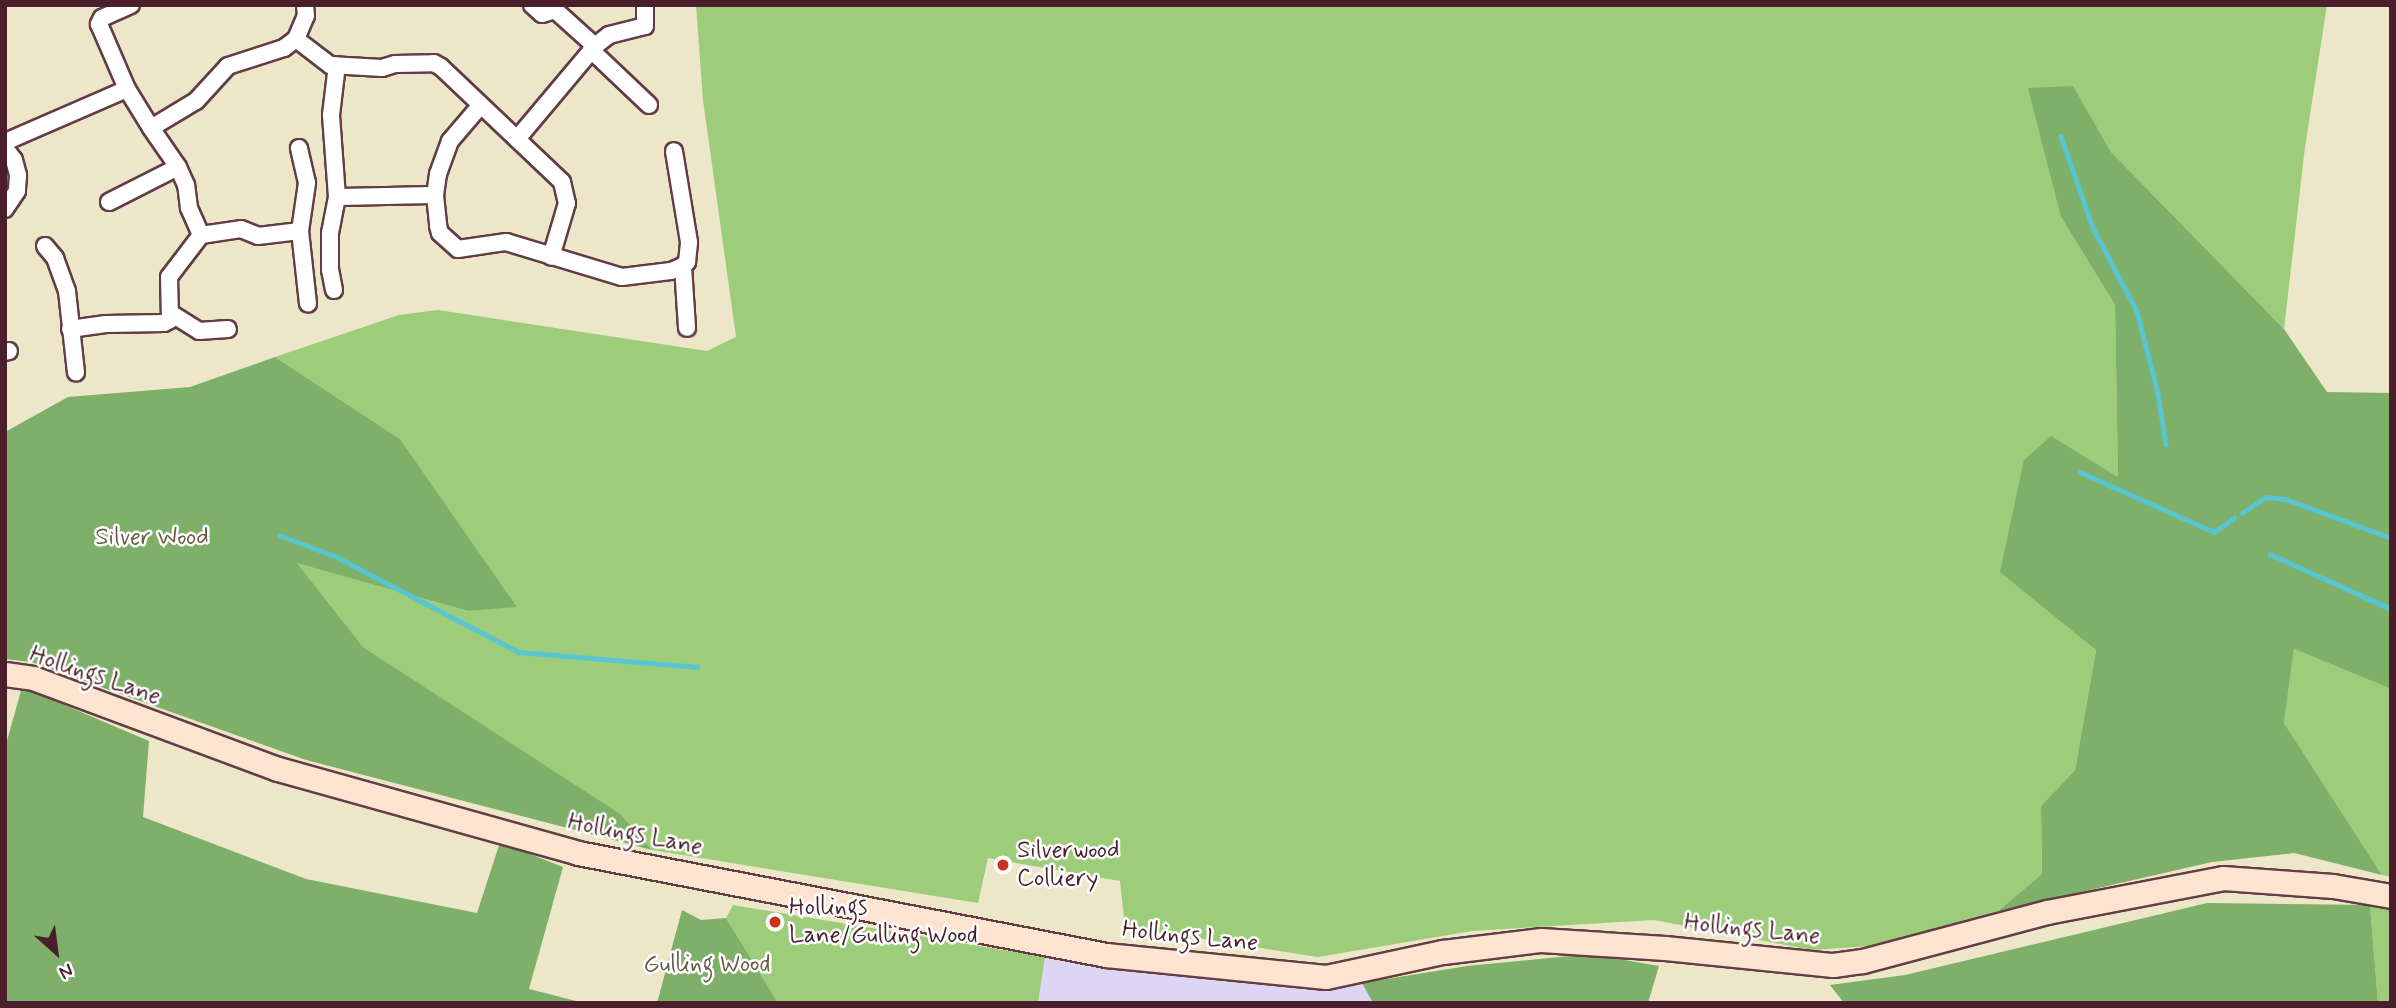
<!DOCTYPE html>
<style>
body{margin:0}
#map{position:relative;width:2396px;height:1008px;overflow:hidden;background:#ede6c9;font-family:Mynerve,sans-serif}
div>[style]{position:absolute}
.built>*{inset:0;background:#ded5f5}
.green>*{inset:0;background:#9dcc7a}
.forest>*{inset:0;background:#7eb06a}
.stream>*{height:4.5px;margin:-2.25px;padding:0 2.25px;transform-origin:2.25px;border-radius:2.25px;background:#58c5d1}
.roads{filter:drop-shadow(2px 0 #623d43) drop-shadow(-2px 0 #623d43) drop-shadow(0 2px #623d43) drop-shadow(0 -2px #623d43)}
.street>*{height:16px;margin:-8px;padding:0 8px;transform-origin:8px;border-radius:8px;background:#fff}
.secondary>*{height:23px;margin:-11.5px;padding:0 11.5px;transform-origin:11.5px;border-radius:11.5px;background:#fde4d1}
.dots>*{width:19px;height:19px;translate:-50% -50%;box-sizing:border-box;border:4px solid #fff;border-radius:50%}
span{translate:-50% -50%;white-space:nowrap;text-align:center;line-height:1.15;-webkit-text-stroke:5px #fff;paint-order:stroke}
.park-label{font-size:24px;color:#675c47}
.street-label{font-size:24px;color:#4a1f2b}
.poi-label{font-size:24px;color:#4a1f2b}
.left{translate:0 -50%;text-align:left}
.frame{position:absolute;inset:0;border:7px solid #4a1f2b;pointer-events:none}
.north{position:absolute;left:21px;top:917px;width:70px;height:70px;-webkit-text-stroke:5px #fff;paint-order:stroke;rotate:152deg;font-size:19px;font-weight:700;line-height:28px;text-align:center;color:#4a1f2b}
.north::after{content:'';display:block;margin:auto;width:24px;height:32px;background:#4a1f2b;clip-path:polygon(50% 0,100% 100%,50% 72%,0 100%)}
</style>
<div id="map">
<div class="built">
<i style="clip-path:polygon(1045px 957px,1362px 983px,1373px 1003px,1038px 1003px)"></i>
</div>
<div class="green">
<i style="clip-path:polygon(696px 5px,2327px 5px,2305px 147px,2284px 329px,2111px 152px,2073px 87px,2061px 217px,2115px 305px,2118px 477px,2051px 437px,2096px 650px,2075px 770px,2041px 806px,2042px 874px,1998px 911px,1871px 946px,1812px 950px,1654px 920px,1472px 931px,1318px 957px,1125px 927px,1120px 881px,988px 858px,978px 903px,652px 850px,619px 814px,363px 647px,296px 562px,468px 611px,516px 606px,400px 439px,275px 357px,399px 315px,438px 310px,707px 351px,736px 337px,703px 100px)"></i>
<i style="clip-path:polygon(2294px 649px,2391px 689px,2391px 877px,2382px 875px,2284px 723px)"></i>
<i style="clip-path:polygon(733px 905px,1045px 957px,1038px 1003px,778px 1003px,726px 918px)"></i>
<i style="clip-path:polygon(2370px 905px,2391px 910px,2391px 1003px,2378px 1003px)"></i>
</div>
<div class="forest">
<i style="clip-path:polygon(2073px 86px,2111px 152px,2284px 329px,2327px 392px,2391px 393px,2391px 689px,2294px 649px,2284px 723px,2382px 875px,2294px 853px,2212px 862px,1998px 911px,2042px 874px,2041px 806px,2075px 770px,2096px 650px,2000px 572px,2024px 460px,2051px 436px,2118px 477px,2115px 305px,2061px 217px,2028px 88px)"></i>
<i style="clip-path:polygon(275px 357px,400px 439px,517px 607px,468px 611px,297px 563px,363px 647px,620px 814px,652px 850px,306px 760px,31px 662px,5px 659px,5px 432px,68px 397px,190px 387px)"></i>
<i style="clip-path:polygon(22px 687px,149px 741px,143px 817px,306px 879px,477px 913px,500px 842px,563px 867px,529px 989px,584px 1003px,5px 1003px,5px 748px)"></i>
<i style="clip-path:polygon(2207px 903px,2370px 905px,2378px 1003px,1844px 1003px,1830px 985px,1905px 975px)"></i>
<i style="clip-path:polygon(682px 910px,701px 920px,726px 918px,778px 1003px,657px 1003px)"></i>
<i style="clip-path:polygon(1590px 954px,1659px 966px,1648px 1003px,1373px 1003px,1362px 983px,1467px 966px)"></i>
</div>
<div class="stream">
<i style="left:2061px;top:136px;width:97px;rotate:70.8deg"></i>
<i style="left:2093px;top:228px;width:94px;rotate:62.1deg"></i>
<i style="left:2137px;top:311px;width:85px;rotate:75.6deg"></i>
<i style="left:2158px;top:393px;width:52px;rotate:81.1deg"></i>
<i style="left:2080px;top:472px;width:147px;rotate:24.1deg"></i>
<i style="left:2214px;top:532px;width:24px;rotate:-35deg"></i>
<i style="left:2242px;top:513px;width:29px;rotate:-34deg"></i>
<i style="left:2266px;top:497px;width:20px;rotate:6deg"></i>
<i style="left:2286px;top:499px;width:112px;rotate:20.4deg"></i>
<i style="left:279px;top:535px;width:60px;rotate:20.6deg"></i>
<i style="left:335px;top:556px;width:208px;rotate:27.6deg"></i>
<i style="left:519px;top:652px;width:179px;rotate:4.8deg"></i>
<i style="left:2270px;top:554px;width:133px;rotate:24.4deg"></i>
</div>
<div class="roads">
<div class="street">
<i style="left:131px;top:5px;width:32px;rotate:156deg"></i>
<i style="left:102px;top:18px;width:7px;rotate:117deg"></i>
<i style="left:99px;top:24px;width:71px;rotate:66.7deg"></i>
<i style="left:127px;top:89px;width:46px;rotate:58.4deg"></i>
<i style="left:151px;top:128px;width:52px;rotate:-31deg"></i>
<i style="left:196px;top:101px;width:47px;rotate:-47.6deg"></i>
<i style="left:228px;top:66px;width:59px;rotate:-17.8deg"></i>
<i style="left:284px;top:48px;width:15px;rotate:-37deg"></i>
<i style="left:296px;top:39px;width:25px;rotate:-67deg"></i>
<i style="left:306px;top:16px;width:11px;rotate:-95deg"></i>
<i style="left:532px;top:5px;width:13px;rotate:42deg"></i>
<i style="left:542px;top:14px;width:14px;rotate:-17deg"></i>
<i style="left:555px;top:10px;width:54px;rotate:42deg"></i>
<i style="left:296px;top:39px;width:43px;rotate:37.4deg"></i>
<i style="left:330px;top:65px;width:52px;rotate:3.3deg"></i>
<i style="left:382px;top:68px;width:14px;rotate:-17deg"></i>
<i style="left:395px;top:64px;width:39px;rotate:-1deg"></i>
<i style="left:434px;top:63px;width:8px;rotate:30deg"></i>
<i style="left:441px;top:67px;width:167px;rotate:43.5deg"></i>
<i style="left:562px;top:182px;width:22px;rotate:77deg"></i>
<i style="left:567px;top:203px;width:56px;rotate:106.5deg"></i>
<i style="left:591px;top:50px;width:80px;rotate:43.5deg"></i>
<i style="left:480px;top:106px;width:46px;rotate:130.6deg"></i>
<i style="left:450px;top:141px;width:35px;rotate:110deg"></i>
<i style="left:438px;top:174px;width:21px;rotate:98deg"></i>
<i style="left:435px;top:195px;width:31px;rotate:84deg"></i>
<i style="left:438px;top:226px;width:7px;rotate:74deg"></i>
<i style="left:440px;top:233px;width:24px;rotate:42deg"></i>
<i style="left:458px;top:249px;width:49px;rotate:-8.3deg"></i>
<i style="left:506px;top:242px;width:121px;rotate:16.8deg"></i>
<i style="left:622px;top:277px;width:49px;rotate:-7deg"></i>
<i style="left:671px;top:271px;width:13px;rotate:-23deg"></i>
<i style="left:683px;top:266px;width:6px;rotate:-45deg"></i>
<i style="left:687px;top:262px;width:20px;rotate:-84deg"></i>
<i style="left:689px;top:242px;width:92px;rotate:-99.4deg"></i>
<i style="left:517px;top:139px;width:121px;rotate:-50deg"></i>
<i style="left:595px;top:46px;width:18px;rotate:-38deg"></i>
<i style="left:609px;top:35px;width:37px;rotate:-14deg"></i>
<i style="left:645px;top:26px;width:21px;rotate:-90deg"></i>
<i style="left:5px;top:142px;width:133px;rotate:-23.5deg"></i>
<i style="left:5px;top:148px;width:15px;rotate:53deg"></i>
<i style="left:14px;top:160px;width:16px;rotate:75deg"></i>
<i style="left:18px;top:175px;width:16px;rotate:94deg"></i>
<i style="left:17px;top:191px;width:22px;rotate:124deg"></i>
<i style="left:337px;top:197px;width:98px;rotate:-1.2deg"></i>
<i style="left:109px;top:202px;width:77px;rotate:-26.9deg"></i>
<i style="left:300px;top:231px;width:73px;rotate:83.7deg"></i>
<i style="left:201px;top:235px;width:40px;rotate:-8.5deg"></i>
<i style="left:241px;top:229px;width:18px;rotate:22deg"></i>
<i style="left:258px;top:236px;width:42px;rotate:-6.8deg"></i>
<i style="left:300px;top:231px;width:49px;rotate:-81.7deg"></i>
<i style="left:307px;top:183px;width:36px;rotate:-103deg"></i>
<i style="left:45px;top:246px;width:16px;rotate:50deg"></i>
<i style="left:55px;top:258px;width:35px;rotate:70deg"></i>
<i style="left:67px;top:291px;width:82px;rotate:83.7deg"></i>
<i style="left:683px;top:266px;width:62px;rotate:86.3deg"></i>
<i style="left:334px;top:290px;width:20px;rotate:-101deg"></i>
<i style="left:330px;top:270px;width:37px;rotate:-90deg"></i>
<i style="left:330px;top:233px;width:37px;rotate:-79deg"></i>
<i style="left:337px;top:197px;width:82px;rotate:-94.2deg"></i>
<i style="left:331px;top:115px;width:50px;rotate:-83.2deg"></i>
<i style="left:172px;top:314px;width:32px;rotate:32deg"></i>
<i style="left:199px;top:331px;width:29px;rotate:-4deg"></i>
<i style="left:70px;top:329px;width:36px;rotate:-8deg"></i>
<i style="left:106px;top:324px;width:58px;rotate:-1deg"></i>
<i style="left:164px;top:323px;width:7px;rotate:-27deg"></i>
<i style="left:170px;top:320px;width:43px;rotate:-91.3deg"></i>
<i style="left:169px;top:277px;width:53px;rotate:-52.7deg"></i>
<i style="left:201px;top:235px;width:30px;rotate:-114deg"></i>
<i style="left:189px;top:208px;width:23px;rotate:-97deg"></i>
<i style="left:186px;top:185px;width:20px;rotate:-114deg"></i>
<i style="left:178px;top:167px;width:47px;rotate:-124.7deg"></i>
<i style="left:5px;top:352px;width:4px;rotate:-14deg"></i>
</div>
<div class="secondary">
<i style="left:5px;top:674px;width:28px;rotate:8deg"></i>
<i style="left:33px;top:678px;width:261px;rotate:20.4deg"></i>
<i style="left:278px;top:769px;width:312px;rotate:15.6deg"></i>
<i style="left:578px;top:853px;width:538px;rotate:10.93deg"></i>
<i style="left:1106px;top:955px;width:221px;rotate:5.7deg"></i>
<i style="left:1326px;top:977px;width:120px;rotate:-12.1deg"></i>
<i style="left:1443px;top:952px;width:99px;rotate:-7deg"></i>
<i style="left:1541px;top:940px;width:124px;rotate:3.7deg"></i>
<i style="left:1665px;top:948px;width:169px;rotate:5.8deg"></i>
<i style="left:1833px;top:965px;width:30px;rotate:-8deg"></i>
<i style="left:1863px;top:961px;width:190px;rotate:-14.9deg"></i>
<i style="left:2047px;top:912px;width:179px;rotate:-10.9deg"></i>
<i style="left:2223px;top:878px;width:110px;rotate:4.2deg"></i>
<i style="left:2333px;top:886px;width:59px;rotate:9.8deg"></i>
</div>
</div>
<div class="dots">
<i style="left:1003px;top:865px;background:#c8321e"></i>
<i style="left:775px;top:922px;background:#c8321e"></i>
</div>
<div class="park-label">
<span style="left:152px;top:538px">Silver Wood</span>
<span style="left:707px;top:965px">Gulling Wood</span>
</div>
<div class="street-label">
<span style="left:95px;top:676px;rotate:19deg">Hollings Lane</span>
<span style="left:635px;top:835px;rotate:11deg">Hollings Lane</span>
<span style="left:1752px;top:930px;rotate:6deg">Hollings Lane</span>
<span style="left:1190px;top:937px;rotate:6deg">Hollings Lane</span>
</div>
<div class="poi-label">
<span class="left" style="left:1017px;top:865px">Silverwood<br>Colliery</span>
<span class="left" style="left:789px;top:922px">Hollings<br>Lane/Gulling Wood</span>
</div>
<div class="frame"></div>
<div class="north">N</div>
</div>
